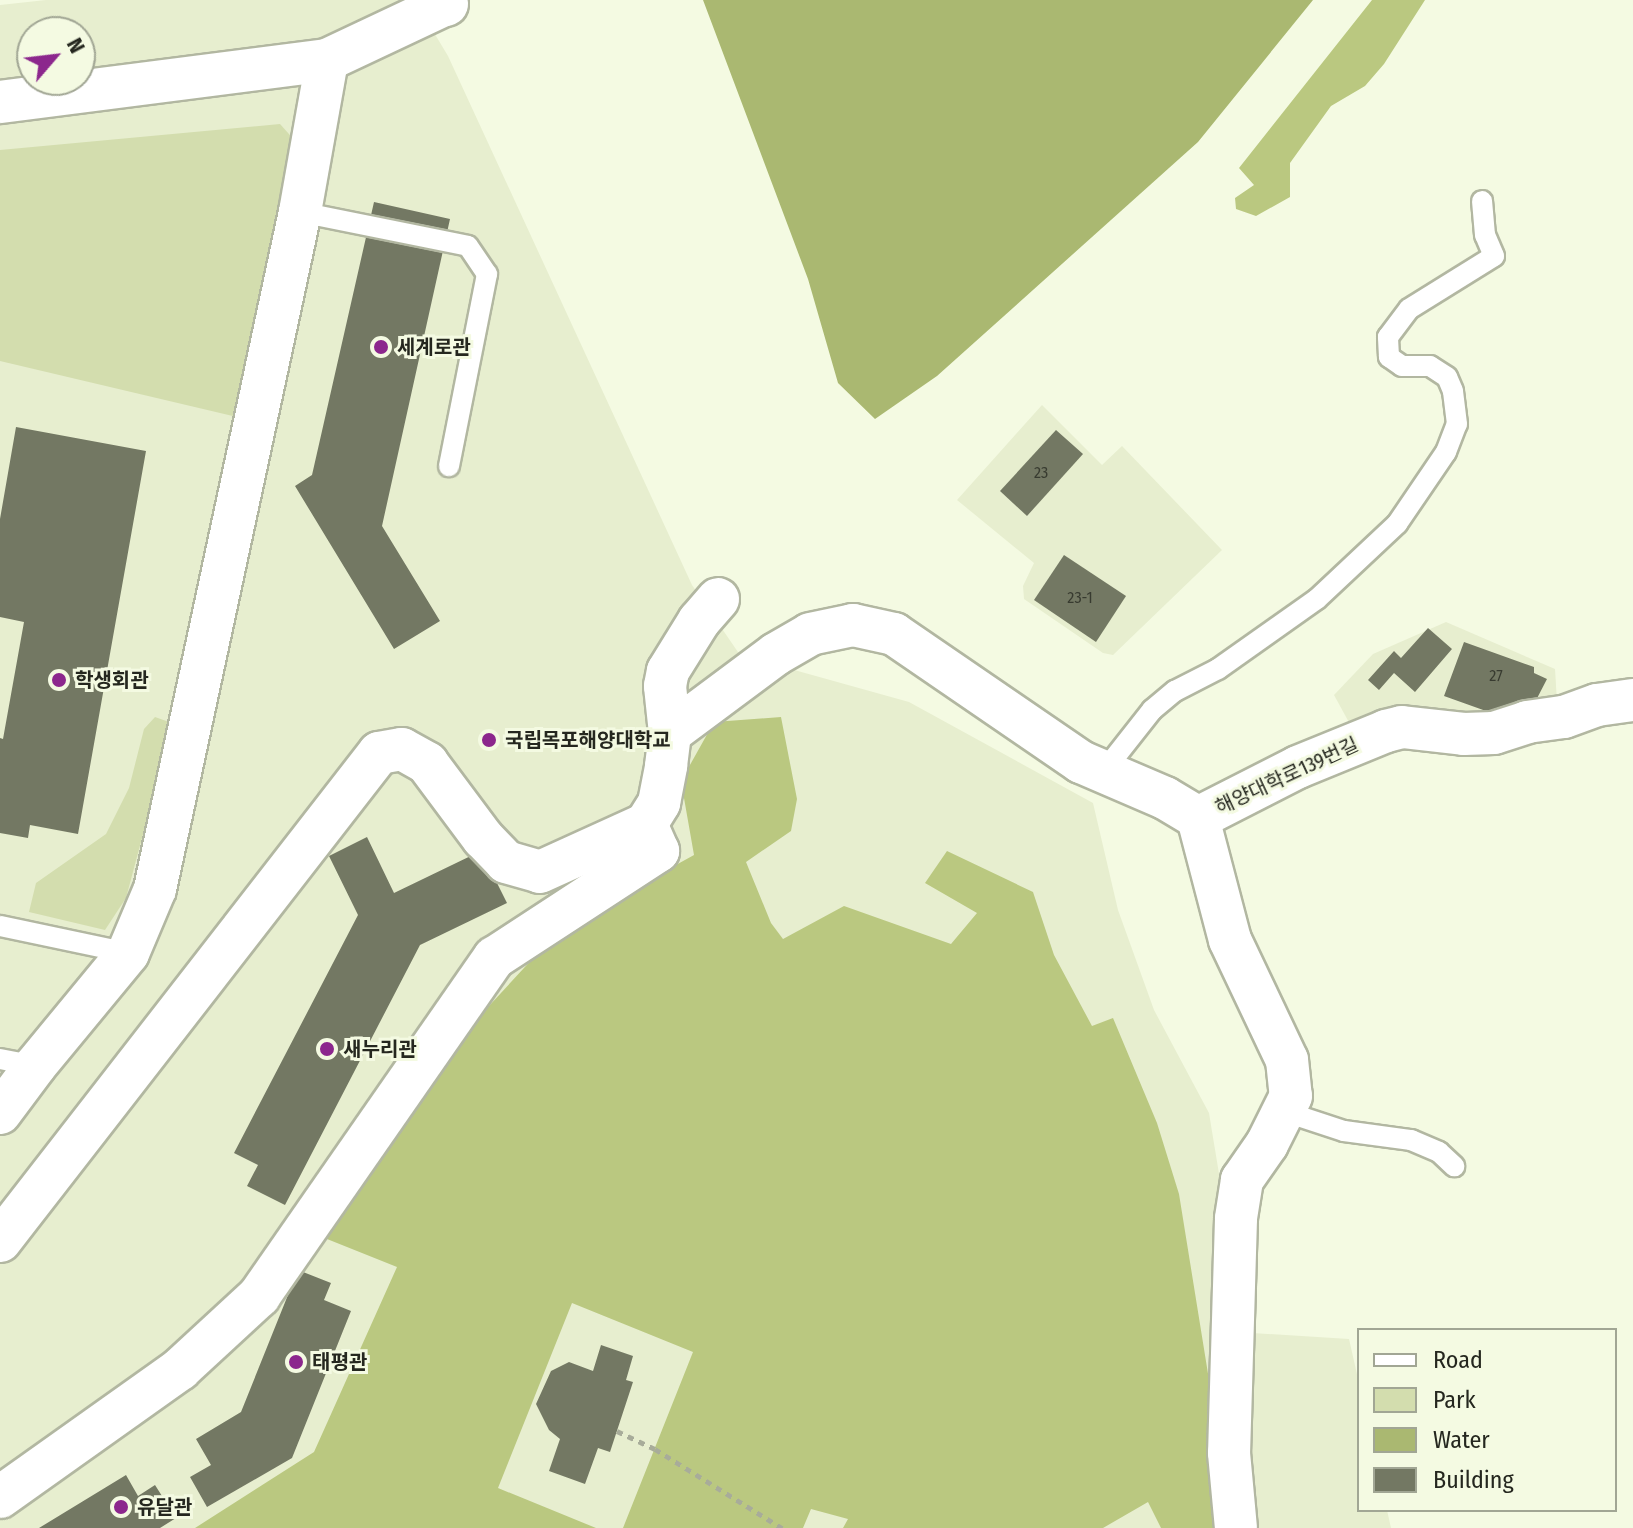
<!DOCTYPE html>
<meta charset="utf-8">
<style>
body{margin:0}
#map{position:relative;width:1633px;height:1528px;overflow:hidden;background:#f4fae2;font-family:"Fira Sans Condensed","Noto Sans KR",sans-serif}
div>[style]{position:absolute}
.built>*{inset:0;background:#e7eecf}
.green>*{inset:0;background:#d3ddae}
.forest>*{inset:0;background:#bac880}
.water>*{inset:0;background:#aab871}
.building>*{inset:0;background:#737863}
.path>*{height:5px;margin-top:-2.5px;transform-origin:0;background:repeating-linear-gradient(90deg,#a8ac9a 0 6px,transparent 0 12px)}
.roads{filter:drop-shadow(2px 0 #b2b7a1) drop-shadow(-2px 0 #b2b7a1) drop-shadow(0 2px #b2b7a1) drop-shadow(0 -2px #b2b7a1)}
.service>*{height:20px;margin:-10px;padding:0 10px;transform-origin:10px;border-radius:10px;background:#fff}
.minor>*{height:42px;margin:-21px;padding:0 21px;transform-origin:21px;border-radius:21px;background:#fff}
.tertiary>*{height:44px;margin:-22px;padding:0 22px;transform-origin:22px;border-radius:22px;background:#fff}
.dots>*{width:22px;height:22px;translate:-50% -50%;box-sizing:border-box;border:4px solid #f4fae2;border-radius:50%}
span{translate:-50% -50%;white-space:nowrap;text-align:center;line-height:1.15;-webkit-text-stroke:6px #f4fae2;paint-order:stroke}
.number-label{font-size:16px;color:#383b30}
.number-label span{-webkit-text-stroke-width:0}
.poi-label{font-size:20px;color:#25271f;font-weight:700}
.left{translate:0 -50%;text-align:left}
.street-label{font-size:20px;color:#25271f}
.legend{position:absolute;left:1357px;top:1328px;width:260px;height:184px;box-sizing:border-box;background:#f4fae2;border:2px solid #a1a694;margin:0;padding:10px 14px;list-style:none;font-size:24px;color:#25271f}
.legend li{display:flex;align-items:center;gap:16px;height:40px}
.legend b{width:40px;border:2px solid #a1a694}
.north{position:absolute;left:16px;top:16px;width:80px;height:80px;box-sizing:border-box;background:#f4fae2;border:2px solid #a1a694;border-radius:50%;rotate:62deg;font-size:22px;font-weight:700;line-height:32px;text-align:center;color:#25271f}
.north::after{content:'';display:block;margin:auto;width:28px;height:36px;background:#8c278d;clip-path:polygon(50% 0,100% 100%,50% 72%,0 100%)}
</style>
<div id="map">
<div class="built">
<i style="clip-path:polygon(evenodd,46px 0,422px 0,430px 26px,448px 56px,692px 585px,740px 655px,909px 702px,1093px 803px,1118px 910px,1154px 1010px,1209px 1113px,1221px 1186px,1220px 1331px,1349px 1339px,1359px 1383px,1359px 1510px,1387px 1510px,1391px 1528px,0 1528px,0 5px,46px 0,32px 32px,80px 32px,80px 80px,32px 80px,32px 32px)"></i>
<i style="clip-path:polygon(1042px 405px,1102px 465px,1122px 446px,1222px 550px,1113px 655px,1103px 653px,1024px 599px,1023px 586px,1034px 563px,957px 500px)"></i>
<i style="clip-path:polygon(1446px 622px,1555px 669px,1557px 702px,1357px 737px,1334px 695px,1373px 654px)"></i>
</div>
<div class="green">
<i style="clip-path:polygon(280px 124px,297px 143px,237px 417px,0 361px,0 150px)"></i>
<i style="clip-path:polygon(155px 717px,169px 722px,158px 778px,126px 898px,105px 930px,29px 912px,36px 883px,106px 834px,129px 788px,144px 729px)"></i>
</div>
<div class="forest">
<i style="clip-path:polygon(1372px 0,1425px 0,1384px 64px,1365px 86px,1331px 106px,1290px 163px,1290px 197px,1256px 216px,1236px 209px,1235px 198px,1254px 185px,1239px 168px)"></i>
<i style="clip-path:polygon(781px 717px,797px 799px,791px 831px,746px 862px,771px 923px,783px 939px,844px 906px,951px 944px,977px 913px,925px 883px,947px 851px,1033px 892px,1054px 955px,1092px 1026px,1113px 1018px,1157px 1123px,1179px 1194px,1210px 1386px,1220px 1528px,1161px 1528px,1148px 1502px,1103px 1528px,843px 1528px,848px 1519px,811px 1509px,803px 1528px,623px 1528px,693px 1352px,572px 1303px,498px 1488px,596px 1528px,195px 1528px,314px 1452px,397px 1267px,327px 1239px,325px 1228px,428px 1072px,560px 929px,694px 855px,681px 781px,714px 722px)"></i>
</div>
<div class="water">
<i style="clip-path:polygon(703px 0,1313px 0,1198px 142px,937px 376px,875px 419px,838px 383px,808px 279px)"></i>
</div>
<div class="building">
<i style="clip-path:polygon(374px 202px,450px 219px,382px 526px,440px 621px,394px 649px,295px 486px,312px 475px)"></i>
<i style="clip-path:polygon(16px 427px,146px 451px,78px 834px,30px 825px,28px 838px,0 833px,0 738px,3px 739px,24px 622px,0 617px,0 519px)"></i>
<i style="clip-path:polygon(1056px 430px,1083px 454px,1027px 516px,1000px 491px)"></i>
<i style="clip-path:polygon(1064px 555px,1126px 596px,1096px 642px,1034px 600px)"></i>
<i style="clip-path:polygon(1428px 628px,1452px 649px,1415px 692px,1394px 673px,1379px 690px,1368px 680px,1394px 651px,1401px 658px)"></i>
<i style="clip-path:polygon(1464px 642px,1534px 667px,1534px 673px,1547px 679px,1531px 710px,1500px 716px,1444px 696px)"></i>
<i style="clip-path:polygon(367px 837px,394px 893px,481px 851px,507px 903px,420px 945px,285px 1205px,247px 1186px,258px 1165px,234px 1153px,358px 915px,329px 856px)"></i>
<i style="clip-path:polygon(298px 1270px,331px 1283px,324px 1300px,351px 1311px,292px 1458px,207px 1507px,190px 1477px,211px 1465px,196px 1439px,241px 1412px)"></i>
<i style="clip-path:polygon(601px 1345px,633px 1356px,626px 1380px,633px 1382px,610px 1452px,598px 1448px,585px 1484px,549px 1471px,560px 1439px,549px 1430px,536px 1404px,551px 1371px,569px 1362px,593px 1371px)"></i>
<i style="clip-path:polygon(126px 1475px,138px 1496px,155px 1485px,176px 1518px,160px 1528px,39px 1528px)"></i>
</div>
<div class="path">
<i style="left:617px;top:1431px;width:42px;rotate:25.3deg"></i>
<i style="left:655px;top:1449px;width:150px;rotate:31.9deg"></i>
</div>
<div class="roads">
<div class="service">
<i style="left:300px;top:212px;width:171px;rotate:11.4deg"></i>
<i style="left:468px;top:246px;width:34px;rotate:56deg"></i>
<i style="left:487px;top:274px;width:196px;rotate:101.2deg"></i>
<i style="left:1104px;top:771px;width:78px;rotate:-51.8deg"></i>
<i style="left:1152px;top:710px;width:30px;rotate:-40deg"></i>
<i style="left:1175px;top:691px;width:48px;rotate:-27.1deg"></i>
<i style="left:1218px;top:669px;width:121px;rotate:-35.3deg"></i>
<i style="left:1317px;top:599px;width:110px;rotate:-43.2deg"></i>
<i style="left:1397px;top:524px;width:87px;rotate:-55.8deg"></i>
<i style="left:1446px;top:452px;width:30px;rotate:-69deg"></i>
<i style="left:1457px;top:424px;width:33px;rotate:-97deg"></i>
<i style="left:1453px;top:391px;width:15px;rotate:-113deg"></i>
<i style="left:1447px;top:377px;width:20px;rotate:-147deg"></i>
<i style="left:1430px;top:366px;width:28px;rotate:180deg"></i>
<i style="left:1402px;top:366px;width:16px;rotate:-145deg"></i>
<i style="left:1389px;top:357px;width:20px;rotate:-93deg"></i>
<i style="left:1388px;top:337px;width:35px;rotate:-53deg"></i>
<i style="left:1409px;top:309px;width:100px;rotate:-31.9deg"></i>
<i style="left:1494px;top:256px;width:23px;rotate:-113deg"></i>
<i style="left:1485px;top:235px;width:34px;rotate:-95deg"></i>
<i style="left:0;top:926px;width:131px;rotate:11.9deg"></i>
<i style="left:0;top:1059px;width:36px;rotate:11deg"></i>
<i style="left:1283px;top:1111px;width:64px;rotate:18.2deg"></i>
<i style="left:1344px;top:1131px;width:68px;rotate:7.7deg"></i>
<i style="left:1411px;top:1140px;width:30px;rotate:23deg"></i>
<i style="left:1439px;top:1152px;width:21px;rotate:43deg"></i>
</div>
<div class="minor">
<i style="left:0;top:102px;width:330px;rotate:-7.3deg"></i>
<i style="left:327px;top:60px;width:132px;rotate:-25.2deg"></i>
<i style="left:670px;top:733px;width:132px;rotate:-36.7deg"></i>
<i style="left:776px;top:654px;width:39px;rotate:-30deg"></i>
<i style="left:810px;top:634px;width:44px;rotate:-11.8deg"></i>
<i style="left:853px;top:625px;width:42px;rotate:12.4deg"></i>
<i style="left:894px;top:634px;width:227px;rotate:34.4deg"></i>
<i style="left:1081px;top:762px;width:91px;rotate:23.2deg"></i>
<i style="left:1165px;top:798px;width:39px;rotate:31deg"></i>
<i style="left:1198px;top:818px;width:126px;rotate:75.3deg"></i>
<i style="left:1230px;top:940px;width:133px;rotate:64.6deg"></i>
<i style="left:1287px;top:1060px;width:36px;rotate:84deg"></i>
<i style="left:1291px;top:1096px;width:54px;rotate:116.6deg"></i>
<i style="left:1267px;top:1144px;width:44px;rotate:124.8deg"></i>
<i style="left:1242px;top:1180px;width:39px;rotate:99deg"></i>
<i style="left:1236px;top:1219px;width:234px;rotate:91.7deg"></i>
<i style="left:1229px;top:1453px;width:75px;rotate:84.7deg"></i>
<i style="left:1198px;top:818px;width:112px;rotate:-27deg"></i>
<i style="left:1298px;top:767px;width:95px;rotate:-22.2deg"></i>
<i style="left:1386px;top:731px;width:16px;rotate:-14deg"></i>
<i style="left:1402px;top:727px;width:62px;rotate:6.4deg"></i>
<i style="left:1464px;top:734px;width:30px;rotate:-2deg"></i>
<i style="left:1494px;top:733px;width:35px;rotate:-18deg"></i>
<i style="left:1527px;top:722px;width:37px;rotate:-8deg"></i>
<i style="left:1564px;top:717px;width:35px;rotate:-20deg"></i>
<i style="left:1597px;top:705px;width:36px;rotate:-8deg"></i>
<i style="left:0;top:1113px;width:59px;rotate:-53.3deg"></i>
<i style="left:35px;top:1066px;width:146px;rotate:-50.5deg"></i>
<i style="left:128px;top:953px;width:69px;rotate:-67.1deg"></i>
<i style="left:155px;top:889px;width:692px;rotate:-77.91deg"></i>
<i style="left:300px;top:212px;width:154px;rotate:-79.9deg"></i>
<i style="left:0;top:1241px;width:618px;rotate:-52.17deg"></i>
<i style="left:379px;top:753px;width:23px;rotate:-10deg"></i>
<i style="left:402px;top:749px;width:29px;rotate:29deg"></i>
<i style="left:427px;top:763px;width:94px;rotate:53.3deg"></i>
<i style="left:483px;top:838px;width:33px;rotate:46deg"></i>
<i style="left:506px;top:862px;width:35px;rotate:16deg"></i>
<i style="left:540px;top:872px;width:116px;rotate:-24.4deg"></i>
<i style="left:646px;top:824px;width:25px;rotate:-58deg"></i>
<i style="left:659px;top:803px;width:38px;rotate:-79deg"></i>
<i style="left:666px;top:766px;width:33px;rotate:-83deg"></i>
<i style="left:670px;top:733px;width:47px;rotate:-96.1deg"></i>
<i style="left:665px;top:686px;width:15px;rotate:-79deg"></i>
<i style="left:668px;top:671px;width:59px;rotate:-58.2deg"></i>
<i style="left:699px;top:621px;width:29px;rotate:-49deg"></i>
<i style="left:0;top:1497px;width:221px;rotate:-35.4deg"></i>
<i style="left:180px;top:1369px;width:108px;rotate:-42.7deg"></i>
<i style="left:259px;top:1296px;width:412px;rotate:-55.2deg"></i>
<i style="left:494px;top:958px;width:196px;rotate:-33.1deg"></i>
<i style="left:658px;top:851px;width:30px;rotate:-114deg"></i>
</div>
<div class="tertiary">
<i style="left:445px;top:0;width:4px;rotate:76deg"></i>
</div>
</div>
<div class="dots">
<i style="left:381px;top:347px;background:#8c278d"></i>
<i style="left:59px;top:680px;background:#8c278d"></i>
<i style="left:489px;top:740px;background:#8c278d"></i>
<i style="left:327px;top:1049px;background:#8c278d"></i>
<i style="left:296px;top:1362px;background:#8c278d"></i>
<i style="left:121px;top:1507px;background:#8c278d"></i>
</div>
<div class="number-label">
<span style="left:1041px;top:473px">23</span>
<span style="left:1080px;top:598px">23-1</span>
<span style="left:1496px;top:676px">27</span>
</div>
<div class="poi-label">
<span class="left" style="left:397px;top:347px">세계로관</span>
<span class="left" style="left:75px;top:680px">학생회관</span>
<span class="left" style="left:505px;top:740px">국립목포해양대학교</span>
<span class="left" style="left:343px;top:1049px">새누리관</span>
<span class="left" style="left:312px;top:1362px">태평관</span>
<span class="left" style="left:137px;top:1507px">유달관</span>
</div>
<div class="street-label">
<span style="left:1287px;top:776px;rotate:-25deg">해양대학로139번길</span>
</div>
<ul class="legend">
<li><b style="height:10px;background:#fff"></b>Road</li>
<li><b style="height:22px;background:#d3ddae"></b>Park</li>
<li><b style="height:22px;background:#aab871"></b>Water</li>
<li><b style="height:22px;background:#737863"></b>Building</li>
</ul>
<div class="north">N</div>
</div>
